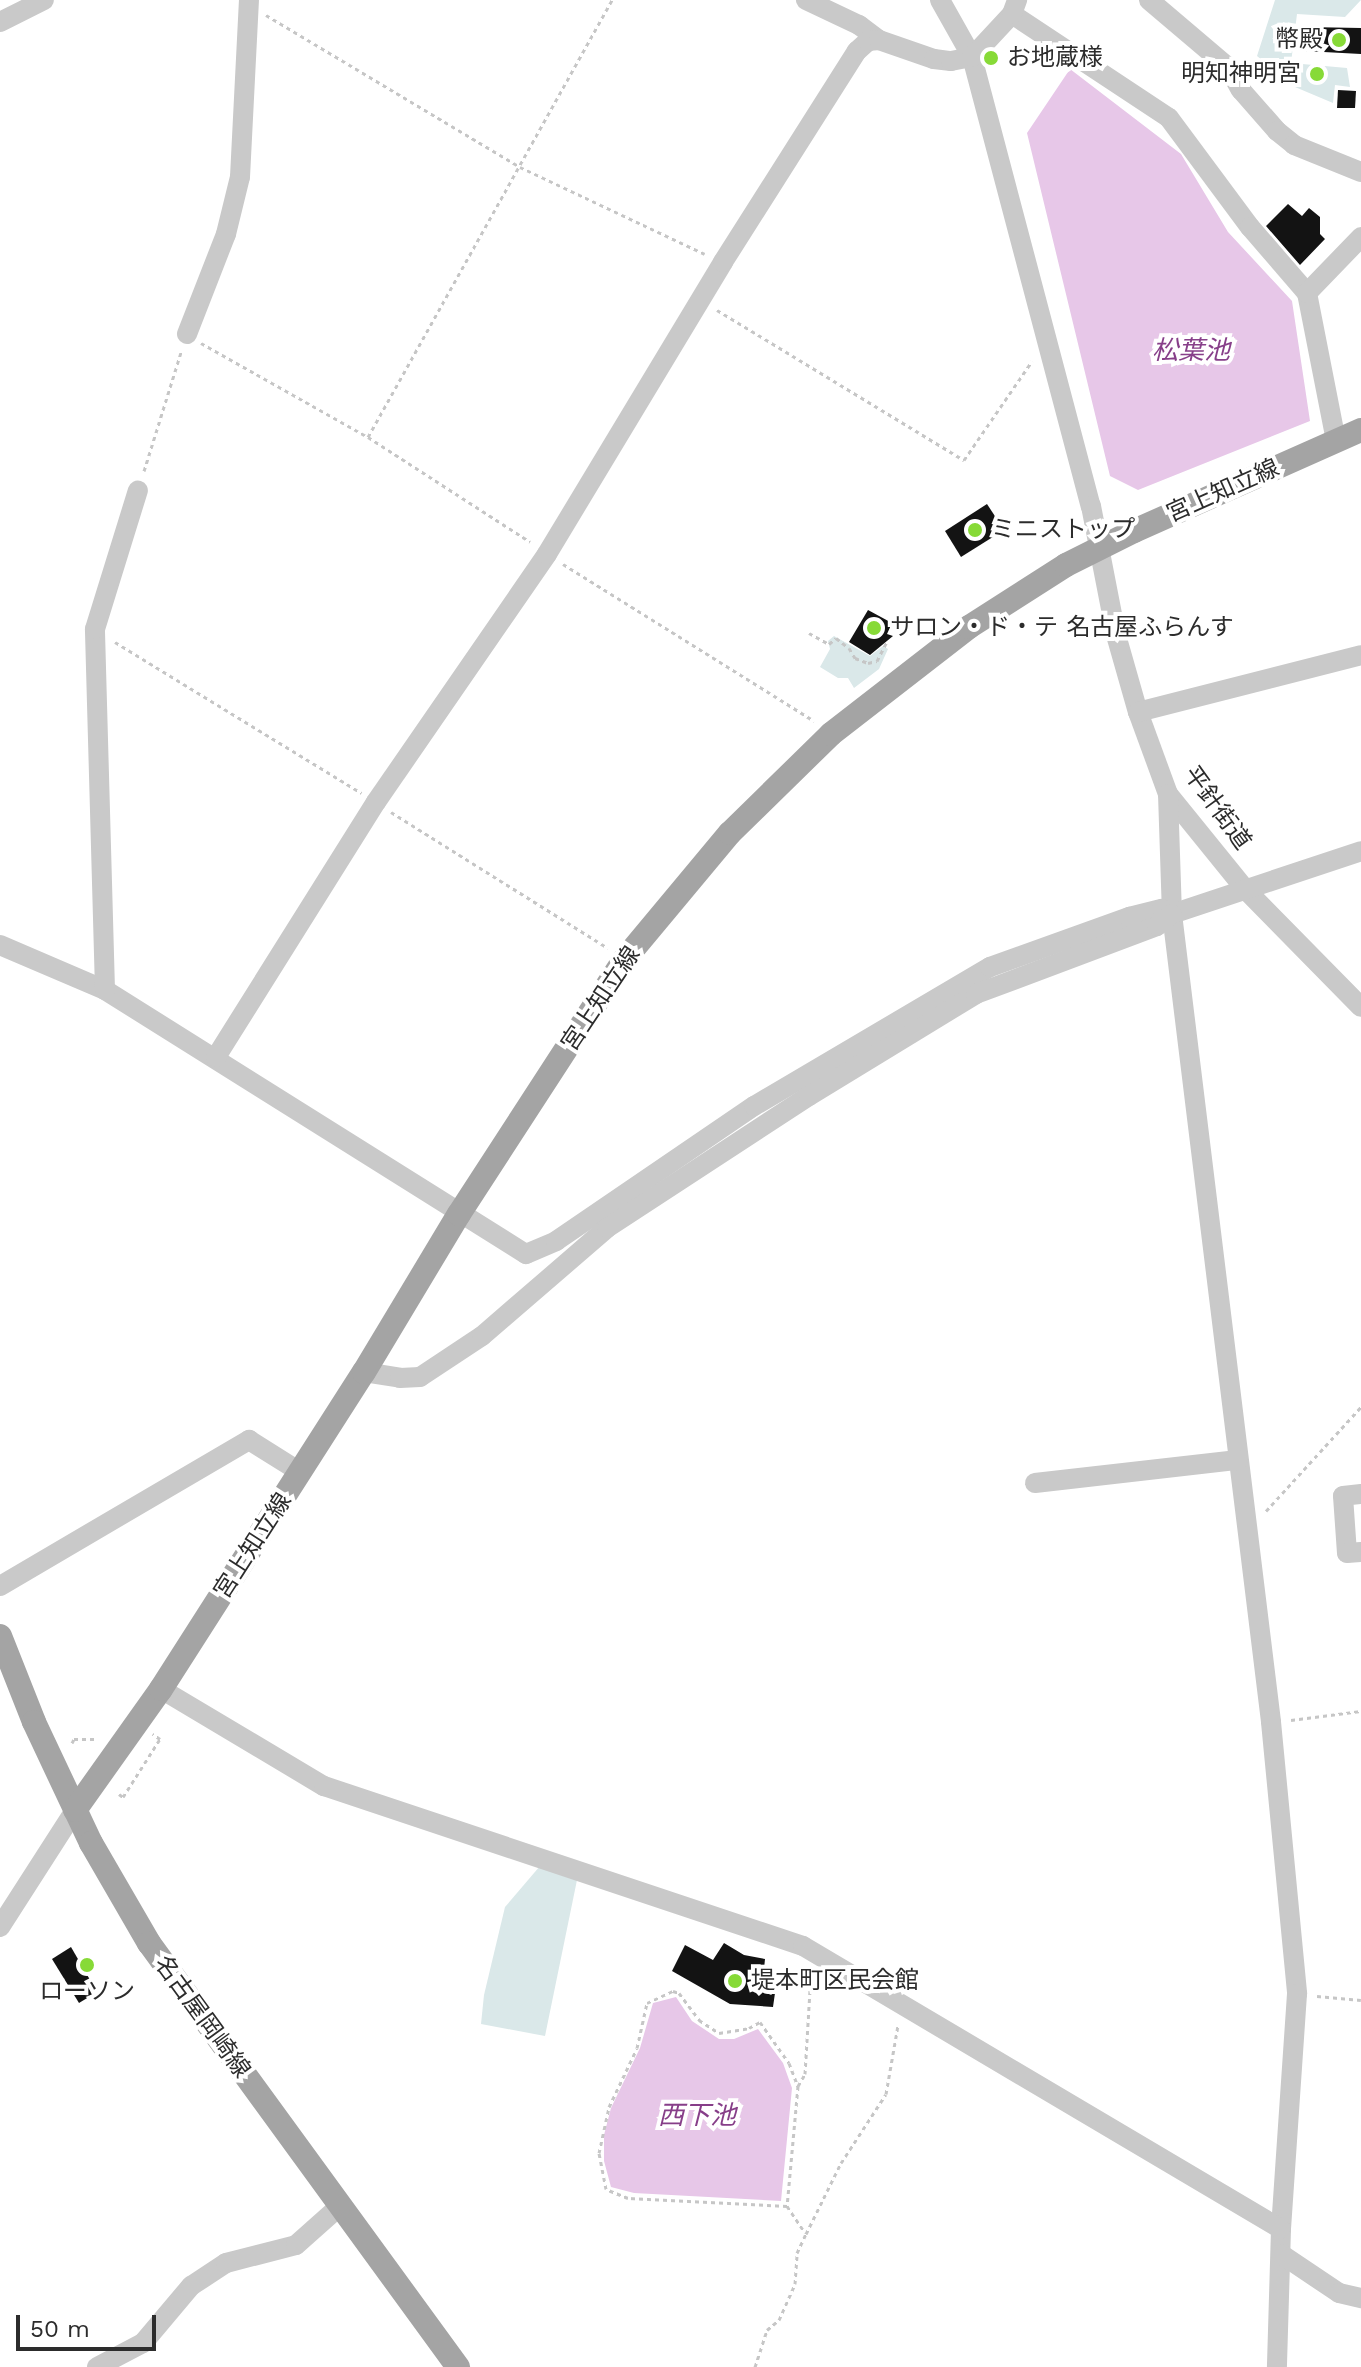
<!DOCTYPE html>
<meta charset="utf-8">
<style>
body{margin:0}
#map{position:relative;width:1361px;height:2367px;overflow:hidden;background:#fff;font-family:"Work Sans","Noto Sans JP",sans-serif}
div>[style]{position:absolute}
.green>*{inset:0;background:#dae8e9}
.water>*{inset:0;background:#e7c7e8}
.building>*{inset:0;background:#131313}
.path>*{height:3px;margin-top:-1.5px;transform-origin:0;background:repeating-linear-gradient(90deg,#c6c6c6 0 4px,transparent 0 8px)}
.minor>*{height:20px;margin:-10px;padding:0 10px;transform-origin:10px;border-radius:10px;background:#c9c9c9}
.major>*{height:24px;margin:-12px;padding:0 12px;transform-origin:12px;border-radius:12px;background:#a4a4a4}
.dots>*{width:22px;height:22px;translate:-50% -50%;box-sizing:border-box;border:4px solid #fff;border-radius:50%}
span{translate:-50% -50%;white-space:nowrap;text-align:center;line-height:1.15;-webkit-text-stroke:8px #fff;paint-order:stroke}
.poi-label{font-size:24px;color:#2c2c2c}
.right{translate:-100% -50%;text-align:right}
.left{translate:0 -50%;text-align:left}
.street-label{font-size:24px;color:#2c2c2c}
.water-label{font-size:26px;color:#873f89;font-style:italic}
.scale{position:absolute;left:16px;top:2315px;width:140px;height:36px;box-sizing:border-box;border:4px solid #2c2c2c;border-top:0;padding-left:10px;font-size:24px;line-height:28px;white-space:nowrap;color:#2c2c2c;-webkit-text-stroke:6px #fff;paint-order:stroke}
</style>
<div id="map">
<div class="green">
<i style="clip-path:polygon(1275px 0,1361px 0,1345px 17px,1297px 14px,1291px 63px,1347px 68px,1350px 87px,1335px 85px,1333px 103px,1295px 87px,1257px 56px)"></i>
<i style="clip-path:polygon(834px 636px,870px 656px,883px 646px,888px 649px,879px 669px,854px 688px,848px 678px,838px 678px,820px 667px,830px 649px,828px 641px)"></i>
<i style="clip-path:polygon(540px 1866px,577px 1880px,545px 2036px,481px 2024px,484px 1995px,505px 1907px)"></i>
</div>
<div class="water">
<i style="clip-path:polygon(1070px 69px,1181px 154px,1228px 232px,1292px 301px,1310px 421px,1138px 490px,1110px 476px,1027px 133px)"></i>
<i style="clip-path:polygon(676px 1997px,692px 2021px,719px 2039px,734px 2039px,758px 2029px,783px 2063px,792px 2088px,781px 2201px,634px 2193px,611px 2187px,604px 2161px,604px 2135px,611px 2108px,640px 2048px,653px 2003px)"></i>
</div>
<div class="building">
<i style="clip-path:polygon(1306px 27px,1361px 28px,1361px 54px,1305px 51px)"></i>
<i style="clip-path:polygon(1338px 90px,1356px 91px,1355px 108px,1337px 108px)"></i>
<i style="clip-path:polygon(1288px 204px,1302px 216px,1309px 208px,1320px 217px,1320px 234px,1325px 239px,1300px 265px,1266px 226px)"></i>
<i style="clip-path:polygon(987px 504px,1004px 530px,961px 557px,945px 531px)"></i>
<i style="clip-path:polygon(868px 610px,892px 623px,887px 634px,893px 636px,870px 655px,849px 642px)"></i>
<i style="clip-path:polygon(724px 1943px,744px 1955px,765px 1959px,764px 1969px,778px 1972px,773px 2007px,730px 2004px,672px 1971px,685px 1945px,713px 1960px)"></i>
<i style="clip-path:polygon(71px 1947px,97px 1992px,79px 2003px,52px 1959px)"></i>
</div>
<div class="path">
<i style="left:266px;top:15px;width:296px;rotate:30.9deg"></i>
<i style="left:520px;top:167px;width:204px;rotate:25.2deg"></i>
<i style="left:717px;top:310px;width:289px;rotate:31.3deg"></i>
<i style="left:964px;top:460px;width:120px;rotate:-55.5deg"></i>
<i style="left:201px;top:343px;width:192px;rotate:29.4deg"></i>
<i style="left:368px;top:437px;width:193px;rotate:32.9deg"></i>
<i style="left:368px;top:437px;width:501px;rotate:-60.82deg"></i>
<i style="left:144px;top:471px;width:125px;rotate:-72.7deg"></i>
<i style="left:563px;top:564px;width:296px;rotate:32deg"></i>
<i style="left:809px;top:633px;width:23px;rotate:29deg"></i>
<i style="left:829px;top:644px;width:9px;rotate:-41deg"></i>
<i style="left:836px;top:638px;width:16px;rotate:38deg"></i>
<i style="left:849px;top:648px;width:12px;rotate:59deg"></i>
<i style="left:855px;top:658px;width:14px;rotate:21deg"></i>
<i style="left:868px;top:663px;width:9px;rotate:-13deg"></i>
<i style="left:877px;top:661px;width:22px;rotate:-63deg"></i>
<i style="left:115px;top:642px;width:289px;rotate:31.5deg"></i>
<i style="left:391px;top:812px;width:256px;rotate:32.1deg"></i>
<i style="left:1266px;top:1511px;width:141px;rotate:-47.6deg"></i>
<i style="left:1291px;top:1720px;width:71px;rotate:-7.3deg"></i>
<i style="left:72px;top:1743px;width:4px;rotate:-63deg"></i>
<i style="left:74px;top:1739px;width:23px"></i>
<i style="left:119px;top:1794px;width:5px;rotate:37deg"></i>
<i style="left:123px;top:1797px;width:69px;rotate:-57.5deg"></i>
<i style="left:160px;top:1739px;width:9px;rotate:-144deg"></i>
<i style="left:673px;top:1991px;width:6px;rotate:18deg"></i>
<i style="left:679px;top:1993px;width:34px;rotate:53deg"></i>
<i style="left:699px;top:2020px;width:24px;rotate:33deg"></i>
<i style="left:719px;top:2033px;width:30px;rotate:-9deg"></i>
<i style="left:749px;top:2028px;width:13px;rotate:-29deg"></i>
<i style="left:760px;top:2022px;width:50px;rotate:54.7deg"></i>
<i style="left:789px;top:2063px;width:25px;rotate:69deg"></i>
<i style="left:798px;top:2086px;width:121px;rotate:95.2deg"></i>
<i style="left:787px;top:2206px;width:159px;rotate:-177.1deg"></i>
<i style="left:628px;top:2198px;width:24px;rotate:-158deg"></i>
<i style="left:606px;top:2189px;width:37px;rotate:-101deg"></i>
<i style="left:599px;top:2153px;width:47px;rotate:-77.7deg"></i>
<i style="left:609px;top:2107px;width:65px;rotate:-64.6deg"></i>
<i style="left:637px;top:2048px;width:46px;rotate:-77.5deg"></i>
<i style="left:647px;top:2003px;width:29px;rotate:-25deg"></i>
<i style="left:1317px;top:1996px;width:44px;rotate:5.2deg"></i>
<i style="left:798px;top:2086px;width:14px;rotate:-60deg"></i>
<i style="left:805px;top:2074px;width:101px;rotate:-86.6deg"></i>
<i style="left:787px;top:2206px;width:32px;rotate:56deg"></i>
<i style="left:755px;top:2367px;width:39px;rotate:-72deg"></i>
<i style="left:767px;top:2330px;width:16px;rotate:-40deg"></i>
<i style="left:779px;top:2320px;width:39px;rotate:-66deg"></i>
<i style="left:795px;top:2284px;width:31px;rotate:-86deg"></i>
<i style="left:797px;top:2253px;width:21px;rotate:-65deg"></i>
<i style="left:806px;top:2234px;width:79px;rotate:-63.8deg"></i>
<i style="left:841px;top:2163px;width:82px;rotate:-56.9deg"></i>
<i style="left:886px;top:2094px;width:70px;rotate:-80.1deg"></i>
</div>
<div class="minor">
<i style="left:806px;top:0;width:59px;rotate:25.3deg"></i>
<i style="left:859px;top:25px;width:25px;rotate:37deg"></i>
<i style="left:940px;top:0;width:65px;rotate:60.7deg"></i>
<i style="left:972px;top:57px;width:465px;rotate:75.2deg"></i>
<i style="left:1091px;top:506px;width:131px;rotate:79deg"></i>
<i style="left:1116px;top:635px;width:80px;rotate:74.1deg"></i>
<i style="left:1138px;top:712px;width:87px;rotate:69.9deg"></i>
<i style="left:1168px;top:794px;width:122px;rotate:51deg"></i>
<i style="left:1245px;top:889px;width:165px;rotate:45.5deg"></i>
<i style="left:1149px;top:0;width:104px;rotate:40.3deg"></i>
<i style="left:1228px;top:67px;width:26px;rotate:61deg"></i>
<i style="left:1241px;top:90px;width:55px;rotate:48.7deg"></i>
<i style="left:1277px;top:131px;width:22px;rotate:39deg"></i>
<i style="left:1294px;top:145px;width:72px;rotate:21.9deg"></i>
<i style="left:1012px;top:14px;width:188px;rotate:33.5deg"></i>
<i style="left:1169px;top:118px;width:136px;rotate:53.4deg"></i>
<i style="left:1250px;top:227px;width:87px;rotate:49.2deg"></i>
<i style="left:1307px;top:293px;width:151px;rotate:78.9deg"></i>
<i style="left:0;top:22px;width:49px;rotate:-26.6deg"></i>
<i style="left:1307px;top:293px;width:78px;rotate:-46deg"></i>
<i style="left:187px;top:334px;width:107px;rotate:-68.7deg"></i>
<i style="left:226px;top:234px;width:59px;rotate:-76.2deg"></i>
<i style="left:240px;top:177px;width:177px;rotate:-87.1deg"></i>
<i style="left:1138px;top:712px;width:230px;rotate:-14.3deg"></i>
<i style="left:1168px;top:794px;width:120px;rotate:88.1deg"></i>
<i style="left:1172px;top:914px;width:814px;rotate:83.01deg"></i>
<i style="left:1271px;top:1722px;width:273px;rotate:84.5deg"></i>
<i style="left:1297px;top:1994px;width:236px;rotate:93.9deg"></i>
<i style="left:1281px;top:2229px;width:138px;rotate:91.7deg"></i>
<i style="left:0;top:945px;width:114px;rotate:23.2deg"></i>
<i style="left:105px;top:990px;width:497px;rotate:32.1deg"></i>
<i style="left:526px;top:1254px;width:33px;rotate:-23deg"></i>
<i style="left:556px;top:1241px;width:240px;rotate:-34.3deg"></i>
<i style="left:754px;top:1106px;width:274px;rotate:-30.5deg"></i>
<i style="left:990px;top:967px;width:148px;rotate:-19.8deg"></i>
<i style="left:1129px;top:917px;width:34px;rotate:-14deg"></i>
<i style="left:1162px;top:909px;width:11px;rotate:27deg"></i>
<i style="left:1172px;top:914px;width:199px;rotate:-18.4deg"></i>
<i style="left:105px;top:990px;width:361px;rotate:-91.6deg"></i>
<i style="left:95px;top:629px;width:145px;rotate:-72.8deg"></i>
<i style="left:216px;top:1057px;width:301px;rotate:-57.9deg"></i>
<i style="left:376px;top:802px;width:301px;rotate:-55.4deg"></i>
<i style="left:547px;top:554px;width:341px;rotate:-58.9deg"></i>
<i style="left:723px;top:262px;width:250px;rotate:-57.6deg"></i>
<i style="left:857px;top:51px;width:15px;rotate:-42deg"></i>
<i style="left:868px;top:41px;width:11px;rotate:-5deg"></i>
<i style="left:879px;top:40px;width:58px;rotate:19.1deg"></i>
<i style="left:934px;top:59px;width:17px;rotate:7deg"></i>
<i style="left:951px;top:61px;width:21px;rotate:-11deg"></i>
<i style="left:972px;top:57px;width:59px;rotate:-47.1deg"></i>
<i style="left:1012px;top:14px;width:15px;rotate:-70deg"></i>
<i style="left:364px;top:1372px;width:36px;rotate:9deg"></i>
<i style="left:400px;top:1378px;width:20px;rotate:-3deg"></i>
<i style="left:420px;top:1377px;width:74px;rotate:-33.5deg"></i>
<i style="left:482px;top:1336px;width:165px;rotate:-40.8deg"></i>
<i style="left:607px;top:1228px;width:241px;rotate:-33.2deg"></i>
<i style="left:809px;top:1096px;width:196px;rotate:-31.4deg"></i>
<i style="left:976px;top:994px;width:193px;rotate:-20.6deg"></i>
<i style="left:1157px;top:926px;width:19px;rotate:-39deg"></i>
<i style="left:1035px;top:1483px;width:204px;rotate:-6.5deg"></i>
<i style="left:1361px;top:1494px;width:18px;rotate:174deg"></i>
<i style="left:1343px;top:1496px;width:57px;rotate:86deg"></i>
<i style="left:1347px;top:1553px;width:14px;rotate:-4deg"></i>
<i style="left:0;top:1586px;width:289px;rotate:-30.4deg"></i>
<i style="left:249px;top:1440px;width:60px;rotate:32.1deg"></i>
<i style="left:161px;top:1689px;width:190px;rotate:30.8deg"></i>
<i style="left:324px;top:1786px;width:505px;rotate:18.47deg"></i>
<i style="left:803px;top:1946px;width:555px;rotate:30.63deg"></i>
<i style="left:0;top:1927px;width:139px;rotate:-57.3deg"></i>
<i style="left:1281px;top:2254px;width:70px;rotate:33.9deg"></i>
<i style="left:1339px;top:2293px;width:23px;rotate:13deg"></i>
<i style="left:97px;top:2367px;width:52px;rotate:-27.6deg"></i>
<i style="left:143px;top:2343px;width:75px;rotate:-49.9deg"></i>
<i style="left:191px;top:2286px;width:42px;rotate:-33.3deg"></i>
<i style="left:226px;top:2263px;width:72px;rotate:-14.4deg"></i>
<i style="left:296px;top:2245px;width:59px;rotate:-41.6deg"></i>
</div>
<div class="major">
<i style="left:0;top:1636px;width:92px;rotate:68.4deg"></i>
<i style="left:34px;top:1722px;width:134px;rotate:64.8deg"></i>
<i style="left:91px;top:1843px;width:116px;rotate:59.9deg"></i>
<i style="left:149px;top:1943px;width:525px;rotate:53.92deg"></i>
<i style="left:75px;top:1810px;width:148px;rotate:-54.6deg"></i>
<i style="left:161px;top:1689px;width:376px;rotate:-57.4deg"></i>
<i style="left:364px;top:1372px;width:184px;rotate:-59deg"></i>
<i style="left:459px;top:1214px;width:303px;rotate:-57deg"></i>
<i style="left:624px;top:960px;width:165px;rotate:-50.2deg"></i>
<i style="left:730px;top:833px;width:141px;rotate:-44.4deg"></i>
<i style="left:831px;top:734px;width:175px;rotate:-37.8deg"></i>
<i style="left:969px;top:627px;width:115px;rotate:-32.6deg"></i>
<i style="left:1066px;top:565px;width:76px;rotate:-26.6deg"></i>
<i style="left:1134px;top:531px;width:248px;rotate:-24deg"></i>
</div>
<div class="dots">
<i style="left:1339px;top:40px;background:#87da37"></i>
<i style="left:991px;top:58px;background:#87da37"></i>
<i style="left:1317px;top:74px;background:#87da37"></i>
<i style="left:975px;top:530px;background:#87da37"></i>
<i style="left:874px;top:628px;background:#87da37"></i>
<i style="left:87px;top:1965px;background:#87da37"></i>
<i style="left:735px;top:1981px;background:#87da37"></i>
</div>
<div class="poi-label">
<span class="right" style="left:1323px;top:40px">幣殿</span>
<span class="left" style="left:1007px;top:58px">お地蔵様</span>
<span class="right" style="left:1301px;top:74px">明知神明宮</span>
<span class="left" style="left:991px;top:530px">ミニストップ</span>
<span class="left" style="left:890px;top:628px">サロン・ド・テ 名古屋ふらんす</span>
<span class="left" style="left:751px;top:1981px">堤本町区民会館</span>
<span style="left:87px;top:1992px">ローソン</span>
</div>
<div class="street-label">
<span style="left:1223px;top:491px;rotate:-24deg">宮上知立線</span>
<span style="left:1217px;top:808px;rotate:54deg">平針街道</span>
<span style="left:601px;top:999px;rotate:-56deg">宮上知立線</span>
<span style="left:253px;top:1546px;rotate:-57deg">宮上知立線</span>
<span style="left:202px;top:2017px;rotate:54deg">名古屋岡崎線</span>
</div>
<div class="water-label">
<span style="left:1191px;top:351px">松葉池</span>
<span style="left:697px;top:2116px">西下池</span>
</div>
<div class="scale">50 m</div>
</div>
